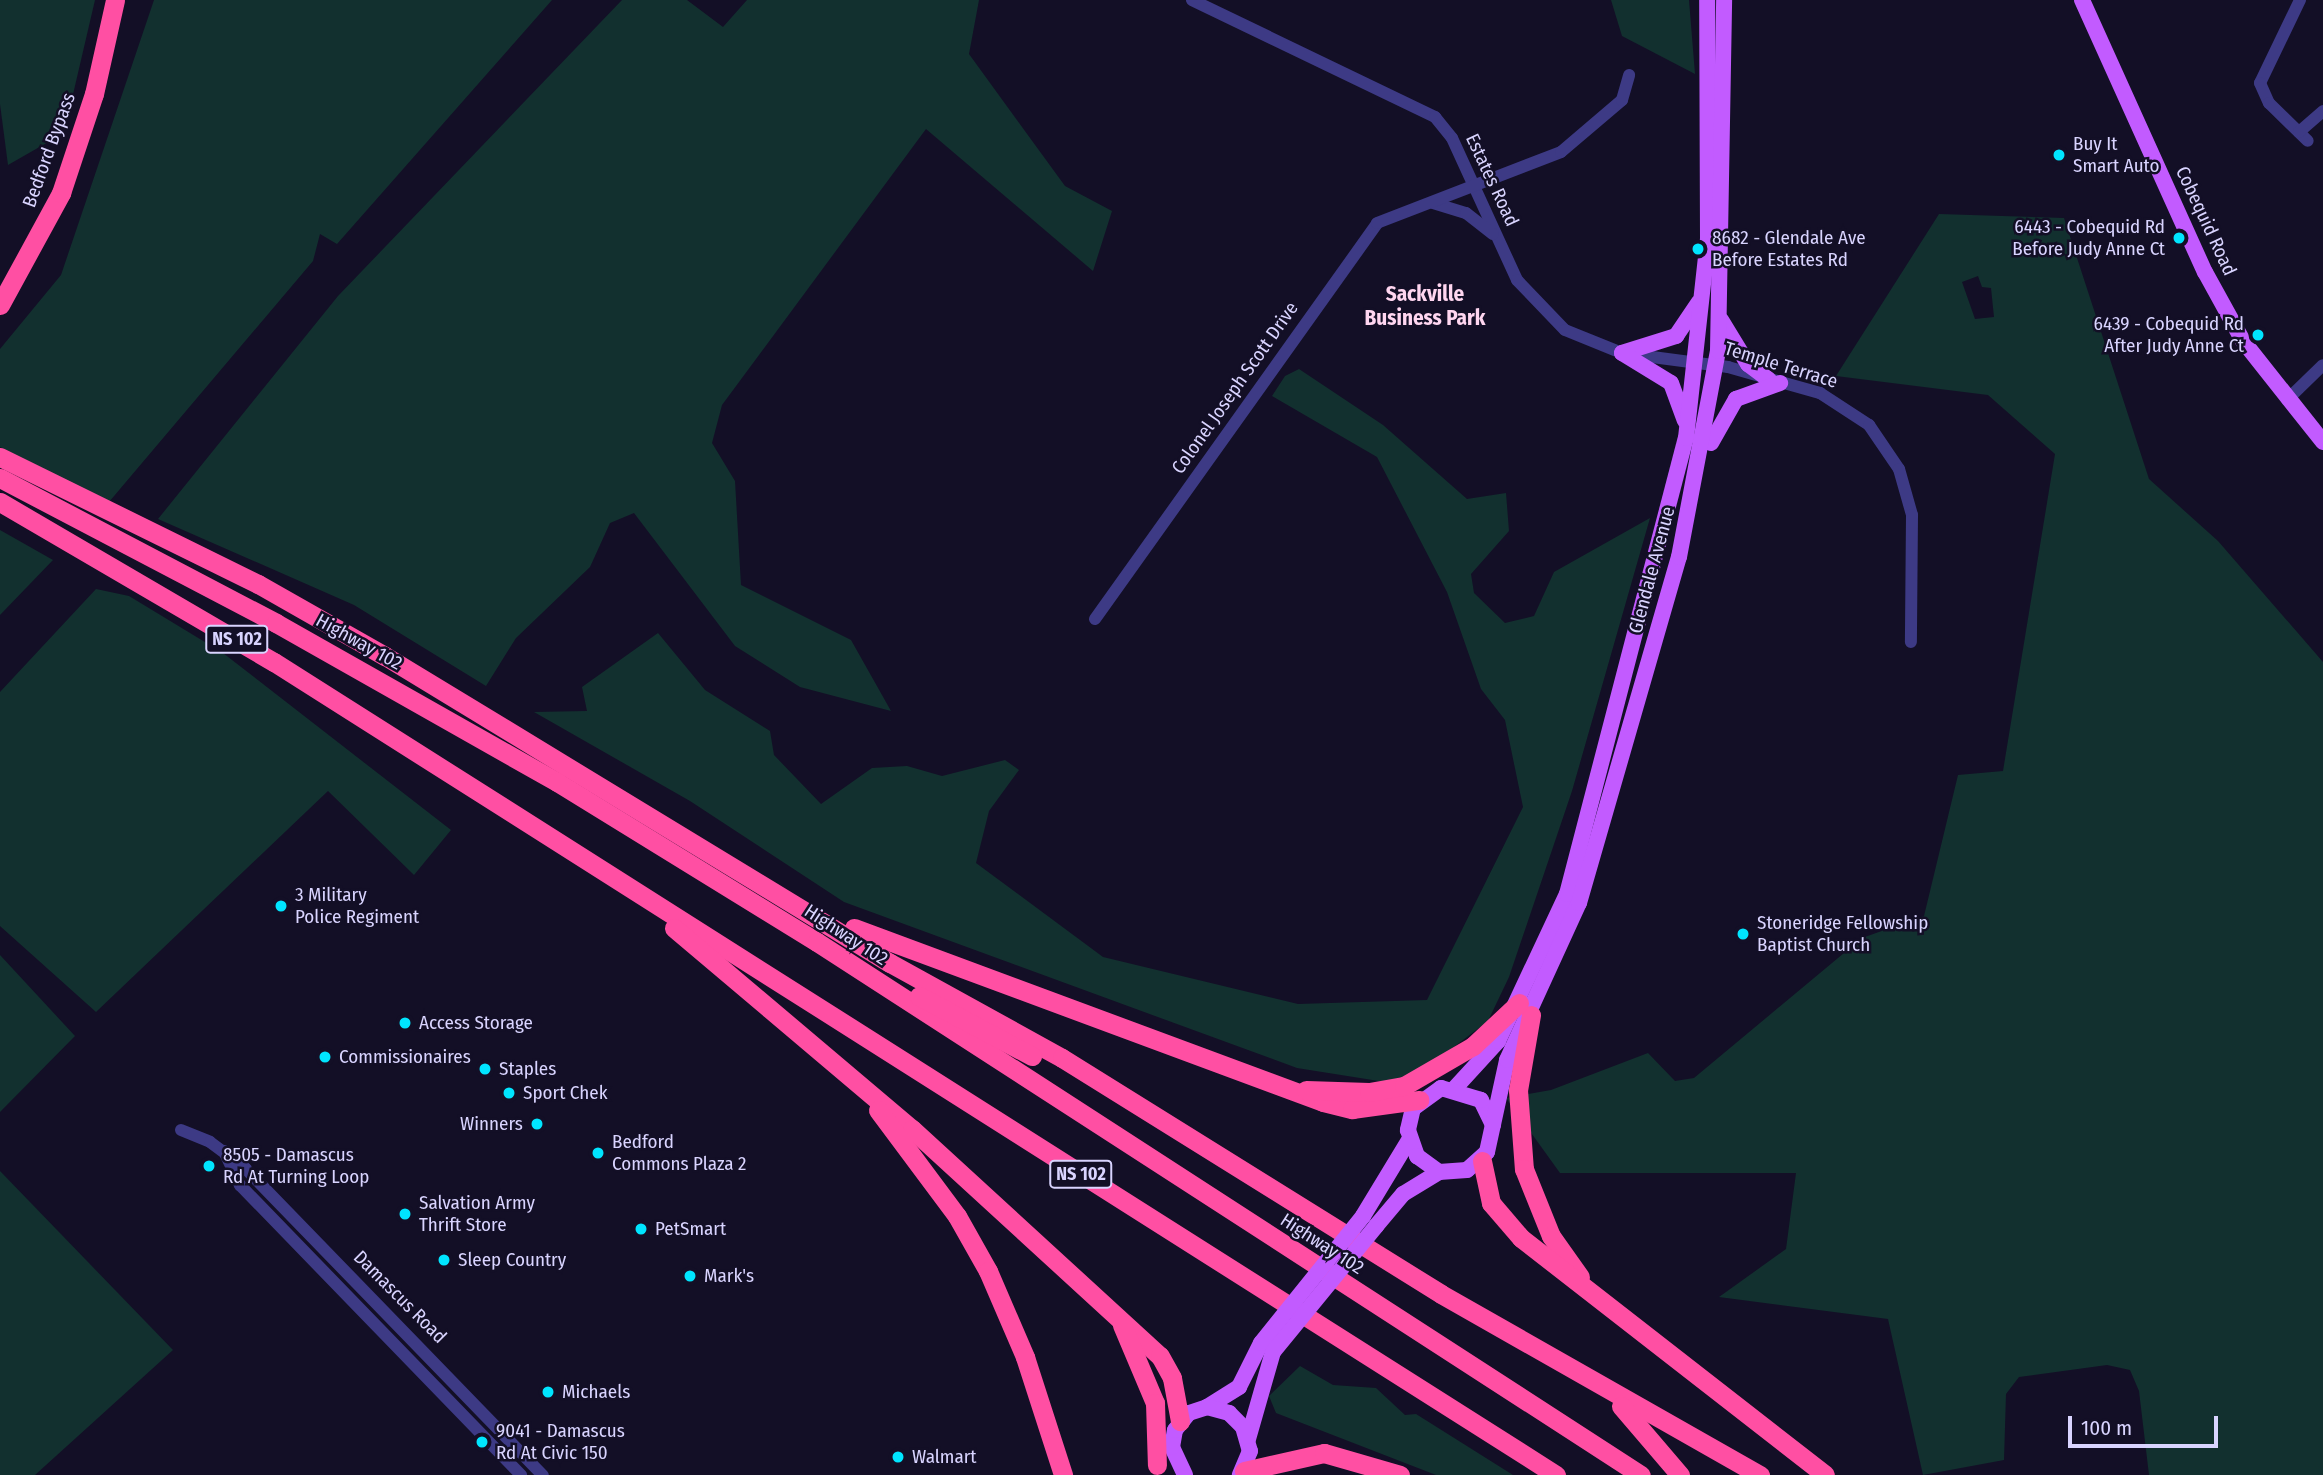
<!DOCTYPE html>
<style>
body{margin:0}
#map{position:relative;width:2323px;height:1475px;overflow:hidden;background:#130f26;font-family:"Fira Sans Condensed",sans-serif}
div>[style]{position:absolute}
.green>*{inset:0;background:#12302f}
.minor>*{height:12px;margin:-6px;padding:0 6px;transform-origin:6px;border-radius:6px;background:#3d3a85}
.major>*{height:16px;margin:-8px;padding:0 8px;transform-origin:8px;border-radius:8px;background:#c25bff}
.highway>*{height:19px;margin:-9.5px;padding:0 9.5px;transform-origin:9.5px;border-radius:9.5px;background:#ff4fa3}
.major-bridge>*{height:16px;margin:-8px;padding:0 8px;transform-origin:8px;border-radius:8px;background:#c25bff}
.dots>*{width:19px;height:19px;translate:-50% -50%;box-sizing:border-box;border:4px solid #130f26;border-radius:50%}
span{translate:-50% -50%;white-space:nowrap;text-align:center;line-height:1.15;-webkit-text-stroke:5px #130f26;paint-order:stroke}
.shield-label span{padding:2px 5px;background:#130f26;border:2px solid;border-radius:5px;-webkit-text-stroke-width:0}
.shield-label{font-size:18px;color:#d9d4ff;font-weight:700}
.poi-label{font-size:19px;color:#d9d4ff}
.left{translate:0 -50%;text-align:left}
.right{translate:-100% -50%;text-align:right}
.street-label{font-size:19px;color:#d9d4ff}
.neighbourhood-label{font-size:21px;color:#ffd6f0;font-weight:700}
.scale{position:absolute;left:2068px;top:1416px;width:150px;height:32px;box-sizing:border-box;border:4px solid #d9d4ff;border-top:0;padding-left:9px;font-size:21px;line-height:24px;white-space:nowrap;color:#d9d4ff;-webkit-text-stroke:5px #130f26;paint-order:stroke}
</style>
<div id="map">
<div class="green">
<i style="clip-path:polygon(0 0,95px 0,64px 133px,8px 165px,0 104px)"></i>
<i style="clip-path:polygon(154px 0,552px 0,337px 244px,320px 234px,313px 261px,109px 502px,0 447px,0 349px,61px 275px)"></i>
<i style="clip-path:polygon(622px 0,687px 0,723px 27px,747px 0,979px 0,969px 54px,1065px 186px,1112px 211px,1093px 271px,926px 129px,722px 405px,712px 443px,735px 481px,741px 585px,851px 640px,891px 711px,800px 687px,735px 646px,634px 513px,610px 523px,590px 567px,516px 638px,486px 686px,354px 605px,158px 519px,338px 296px)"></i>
<i style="clip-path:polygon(1611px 0,1689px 0,1695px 74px,1622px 36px)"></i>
<i style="clip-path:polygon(evenodd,1939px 214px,2064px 218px,2149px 479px,2218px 541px,2323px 662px,2323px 1475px,2149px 1475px,2139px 1391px,2130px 1370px,2107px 1365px,2019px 1377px,2006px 1394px,2004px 1460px,1923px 1475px,1888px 1319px,1719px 1297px,1786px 1249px,1796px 1173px,1560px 1173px,1506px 1098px,1551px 1090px,1648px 1053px,1675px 1081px,1694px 1078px,1862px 938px,1924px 916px,1958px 775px,2003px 771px,2055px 454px,1988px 395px,1836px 376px,1939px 214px,1978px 276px,1982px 287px,1991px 288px,1994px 317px,1975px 319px,1962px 282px,1978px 276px)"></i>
<i style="clip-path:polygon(1299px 369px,1383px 425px,1467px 499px,1506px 493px,1509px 531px,1471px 574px,1474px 593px,1505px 623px,1534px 616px,1554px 572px,1650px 518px,1572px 791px,1509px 977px,1488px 1021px,1404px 1085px,1297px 1068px,844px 902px,690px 801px,534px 712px,587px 711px,582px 687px,658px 633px,705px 690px,770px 731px,774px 755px,821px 804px,872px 768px,907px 766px,942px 776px,1005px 760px,1019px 770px,989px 811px,976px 863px,1103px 957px,1298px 1004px,1427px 1000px,1523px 807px,1505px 720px,1481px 689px,1447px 592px,1377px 457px,1272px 396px,1285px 376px)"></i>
<i style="clip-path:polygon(0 530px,53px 560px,0 615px)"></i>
<i style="clip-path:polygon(96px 589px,129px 596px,223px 653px,451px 830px,414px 875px,328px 791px,96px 1012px,0 926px,0 692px)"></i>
<i style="clip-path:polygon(0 955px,75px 1036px,0 1112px)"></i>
<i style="clip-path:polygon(0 1171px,173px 1350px,35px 1475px,0 1475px)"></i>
<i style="clip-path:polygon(1300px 1366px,1333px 1385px,1376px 1388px,1405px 1415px,1416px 1414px,1513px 1475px,1436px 1475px,1276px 1413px,1269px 1396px)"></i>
</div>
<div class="minor">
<i style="left:1192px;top:0;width:270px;rotate:25.7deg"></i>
<i style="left:1435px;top:117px;width:27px;rotate:51deg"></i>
<i style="left:1452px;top:138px;width:156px;rotate:65.4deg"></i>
<i style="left:1517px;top:280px;width:69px;rotate:46.2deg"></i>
<i style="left:1565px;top:330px;width:61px;rotate:22deg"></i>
<i style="left:1622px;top:353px;width:107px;rotate:7.5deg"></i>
<i style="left:1728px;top:367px;width:96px;rotate:15.8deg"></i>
<i style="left:1820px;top:393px;width:59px;rotate:33.1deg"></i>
<i style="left:1869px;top:425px;width:53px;rotate:55.7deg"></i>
<i style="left:1899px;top:469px;width:48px;rotate:74.2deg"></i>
<i style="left:1912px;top:515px;width:127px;rotate:90.5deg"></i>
<i style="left:2300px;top:0;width:92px;rotate:115.7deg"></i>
<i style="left:2260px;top:83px;width:22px;rotate:66deg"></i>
<i style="left:2269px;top:103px;width:54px;rotate:44.3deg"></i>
<i style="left:2299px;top:132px;width:32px;rotate:-41deg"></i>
<i style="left:1433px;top:203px;width:34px;rotate:17deg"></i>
<i style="left:1466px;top:213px;width:34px;rotate:38deg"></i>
<i style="left:2287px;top:400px;width:50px;rotate:-44.2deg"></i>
<i style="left:1095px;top:619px;width:486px;rotate:-54.5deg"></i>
<i style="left:1377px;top:223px;width:197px;rotate:-21.1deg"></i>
<i style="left:1561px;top:152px;width:80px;rotate:-40.4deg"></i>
<i style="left:1622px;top:100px;width:26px;rotate:-74deg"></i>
<i style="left:181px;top:1130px;width:31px;rotate:22deg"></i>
<i style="left:210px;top:1142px;width:44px;rotate:36.6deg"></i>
<i style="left:245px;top:1168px;width:428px;rotate:45.9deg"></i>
<i style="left:224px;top:1151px;width:38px;rotate:65deg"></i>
<i style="left:240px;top:1185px;width:404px;rotate:45.9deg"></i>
</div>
<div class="major">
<i style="left:2082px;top:0;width:299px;rotate:65.7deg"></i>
<i style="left:2205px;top:272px;width:79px;rotate:61.2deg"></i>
<i style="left:2243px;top:341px;width:129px;rotate:51.6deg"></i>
<i style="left:1721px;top:320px;width:52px;rotate:58.5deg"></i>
<i style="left:1748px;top:364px;width:26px;rotate:37deg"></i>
<i style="left:1622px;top:353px;width:57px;rotate:-17.5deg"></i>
<i style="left:1676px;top:336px;width:41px;rotate:-55.9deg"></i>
<i style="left:1622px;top:353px;width:57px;rotate:31.5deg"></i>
<i style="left:1671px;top:383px;width:40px;rotate:69.8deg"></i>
<i style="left:1711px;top:443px;width:51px;rotate:-60.4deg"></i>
<i style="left:1736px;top:399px;width:47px;rotate:-20deg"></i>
<i style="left:1455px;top:1088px;width:64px;rotate:-47.5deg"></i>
<i style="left:1498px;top:1041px;width:162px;rotate:-64.9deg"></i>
<i style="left:1567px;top:894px;width:471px;rotate:-75.4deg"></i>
<i style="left:1686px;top:438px;width:201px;rotate:-83.7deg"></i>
<i style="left:1708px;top:238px;width:238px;rotate:-90.2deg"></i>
<i style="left:1493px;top:1125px;width:28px;rotate:-116deg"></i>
<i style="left:1481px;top:1100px;width:42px;rotate:-163.3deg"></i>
<i style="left:1441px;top:1088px;width:34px;rotate:144deg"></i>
<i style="left:1413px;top:1108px;width:23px;rotate:103deg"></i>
<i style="left:1408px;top:1130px;width:28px;rotate:71deg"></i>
<i style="left:1417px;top:1156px;width:27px;rotate:36deg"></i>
<i style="left:1439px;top:1172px;width:28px;rotate:-4deg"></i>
<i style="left:1467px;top:1170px;width:27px;rotate:-42deg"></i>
<i style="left:1487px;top:1152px;width:94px;rotate:-77.7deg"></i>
<i style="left:1507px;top:1060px;width:173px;rotate:-65.4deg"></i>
<i style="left:1579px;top:903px;width:360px;rotate:-73.9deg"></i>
<i style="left:1679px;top:557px;width:210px;rotate:-79.3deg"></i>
<i style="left:1718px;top:351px;width:351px;rotate:-89deg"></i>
<i style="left:1363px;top:1216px;width:89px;rotate:-58.8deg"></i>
<i style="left:1376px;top:1226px;width:42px;rotate:-49.8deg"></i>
<i style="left:1403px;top:1194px;width:42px;rotate:-31.4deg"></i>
<i style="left:1207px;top:1407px;width:38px;rotate:-32deg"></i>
<i style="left:1239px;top:1387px;width:49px;rotate:-63.4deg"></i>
<i style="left:1248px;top:1439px;width:91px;rotate:-74deg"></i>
<i style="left:1185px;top:1475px;width:31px;rotate:-115deg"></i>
<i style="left:1172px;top:1447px;width:17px;rotate:-80deg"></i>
<i style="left:1175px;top:1430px;width:22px;rotate:-51deg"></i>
<i style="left:1189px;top:1413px;width:19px;rotate:-18deg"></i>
<i style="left:1207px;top:1407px;width:23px;rotate:15deg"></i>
<i style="left:1229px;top:1413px;width:20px;rotate:45deg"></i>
<i style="left:1243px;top:1427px;width:25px;rotate:74deg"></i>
<i style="left:1250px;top:1451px;width:26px;rotate:113deg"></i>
</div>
<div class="highway">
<i style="left:0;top:305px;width:128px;rotate:-61.4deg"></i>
<i style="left:61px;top:193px;width:104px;rotate:-71.6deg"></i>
<i style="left:94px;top:94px;width:96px;rotate:-77.4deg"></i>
<i style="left:0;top:457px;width:288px;rotate:26.2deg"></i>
<i style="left:258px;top:584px;width:146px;rotate:29.6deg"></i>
<i style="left:385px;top:656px;width:591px;rotate:31.3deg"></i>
<i style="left:890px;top:963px;width:196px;rotate:28.9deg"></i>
<i style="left:1062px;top:1058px;width:446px;rotate:31.9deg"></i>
<i style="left:1441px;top:1294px;width:367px;rotate:29.6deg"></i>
<i style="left:0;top:478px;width:312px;rotate:27.7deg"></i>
<i style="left:276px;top:623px;width:323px;rotate:29.5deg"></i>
<i style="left:557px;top:782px;width:305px;rotate:31.6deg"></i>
<i style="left:817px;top:942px;width:981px;rotate:32.9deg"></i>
<i style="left:0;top:502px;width:317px;rotate:30.3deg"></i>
<i style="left:274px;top:662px;width:1518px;rotate:32.38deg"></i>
<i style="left:674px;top:928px;width:312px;rotate:40.2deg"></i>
<i style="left:912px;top:1129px;width:336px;rotate:42.5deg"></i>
<i style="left:1160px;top:1356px;width:25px;rotate:61deg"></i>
<i style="left:1172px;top:1378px;width:44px;rotate:79.5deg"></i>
<i style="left:854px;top:928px;width:500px;rotate:20.35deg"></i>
<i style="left:1323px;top:1102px;width:30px;rotate:14deg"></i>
<i style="left:1352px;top:1109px;width:68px;rotate:-7.7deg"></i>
<i style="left:919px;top:996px;width:128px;rotate:28deg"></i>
<i style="left:1531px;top:1015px;width:76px;rotate:99.8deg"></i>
<i style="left:1518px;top:1090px;width:79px;rotate:85.7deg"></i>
<i style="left:1524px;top:1169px;width:72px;rotate:68.1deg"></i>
<i style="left:1551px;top:1236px;width:50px;rotate:54.7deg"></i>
<i style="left:1306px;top:1090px;width:63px;rotate:1.8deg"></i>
<i style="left:1369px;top:1092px;width:36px;rotate:-10deg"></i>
<i style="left:1404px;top:1086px;width:80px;rotate:-30.1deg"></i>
<i style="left:1473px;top:1046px;width:63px;rotate:-43.1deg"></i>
<i style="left:878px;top:1110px;width:132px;rotate:53.3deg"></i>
<i style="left:957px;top:1216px;width:63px;rotate:60.6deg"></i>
<i style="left:988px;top:1271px;width:94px;rotate:66.7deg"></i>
<i style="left:1025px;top:1357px;width:124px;rotate:72.1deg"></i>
<i style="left:1482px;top:1161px;width:43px;rotate:77.9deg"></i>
<i style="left:1491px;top:1203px;width:46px;rotate:49.4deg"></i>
<i style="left:1521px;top:1238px;width:385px;rotate:37.9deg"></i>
<i style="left:1122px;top:1325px;width:85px;rotate:67.1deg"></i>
<i style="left:1155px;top:1403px;width:62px;rotate:88.2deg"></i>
<i style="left:1621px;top:1406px;width:91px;rotate:49.5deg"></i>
<i style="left:1244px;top:1471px;width:82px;rotate:-12.7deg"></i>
<i style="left:1324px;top:1453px;width:79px;rotate:16.1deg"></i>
</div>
<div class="major-bridge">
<i style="left:1261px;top:1343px;width:163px;rotate:-51.2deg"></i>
<i style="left:1273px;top:1352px;width:163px;rotate:-50.7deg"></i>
</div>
<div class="dots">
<i style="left:2059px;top:155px;background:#00e5ff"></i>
<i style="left:2179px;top:238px;background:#00e5ff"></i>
<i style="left:1698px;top:249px;background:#00e5ff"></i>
<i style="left:2258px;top:335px;background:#00e5ff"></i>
<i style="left:281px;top:906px;background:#00e5ff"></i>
<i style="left:1743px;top:934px;background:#00e5ff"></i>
<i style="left:405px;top:1023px;background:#00e5ff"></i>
<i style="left:325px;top:1057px;background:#00e5ff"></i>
<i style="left:485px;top:1069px;background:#00e5ff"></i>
<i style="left:509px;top:1093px;background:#00e5ff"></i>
<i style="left:537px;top:1124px;background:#00e5ff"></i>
<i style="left:598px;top:1153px;background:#00e5ff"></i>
<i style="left:209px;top:1166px;background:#00e5ff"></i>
<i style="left:405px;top:1214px;background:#00e5ff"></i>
<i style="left:641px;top:1229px;background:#00e5ff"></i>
<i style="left:444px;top:1260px;background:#00e5ff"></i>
<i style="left:690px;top:1276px;background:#00e5ff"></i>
<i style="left:548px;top:1392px;background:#00e5ff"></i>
<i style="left:482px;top:1442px;background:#00e5ff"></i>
<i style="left:898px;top:1457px;background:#00e5ff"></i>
</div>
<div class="shield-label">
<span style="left:237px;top:639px">NS 102</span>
<span style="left:1081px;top:1174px">NS 102</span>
</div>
<div class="poi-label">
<span class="left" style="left:2073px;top:155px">Buy It<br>Smart Auto</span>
<span class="right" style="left:2165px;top:238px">6443 - Cobequid Rd<br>Before Judy Anne Ct</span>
<span class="left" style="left:1712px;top:249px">8682 - Glendale Ave<br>Before Estates Rd</span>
<span class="right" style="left:2244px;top:335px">6439 - Cobequid Rd<br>After Judy Anne Ct</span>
<span class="left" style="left:295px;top:906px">3 Military<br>Police Regiment</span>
<span class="left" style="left:1757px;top:934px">Stoneridge Fellowship<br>Baptist Church</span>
<span class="left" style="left:419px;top:1023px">Access Storage</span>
<span class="left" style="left:339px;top:1057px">Commissionaires</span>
<span class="left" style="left:499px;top:1069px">Staples</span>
<span class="left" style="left:523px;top:1093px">Sport Chek</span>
<span class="right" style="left:523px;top:1124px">Winners</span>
<span class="left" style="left:612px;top:1153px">Bedford<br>Commons Plaza 2</span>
<span class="left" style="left:223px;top:1166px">8505 - Damascus<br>Rd At Turning Loop</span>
<span class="left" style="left:419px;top:1214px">Salvation Army<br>Thrift Store</span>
<span class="left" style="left:655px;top:1229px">PetSmart</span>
<span class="left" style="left:458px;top:1260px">Sleep Country</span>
<span class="left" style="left:704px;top:1276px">Mark's</span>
<span class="left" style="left:562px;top:1392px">Michaels</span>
<span class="left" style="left:496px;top:1442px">9041 - Damascus<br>Rd At Civic 150</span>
<span class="left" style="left:912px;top:1457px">Walmart</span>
</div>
<div class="street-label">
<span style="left:49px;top:150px;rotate:-70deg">Bedford Bypass</span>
<span style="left:1492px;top:180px;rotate:65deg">Estates Road</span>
<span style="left:2206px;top:221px;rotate:65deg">Cobequid Road</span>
<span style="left:1781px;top:365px;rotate:17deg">Temple Terrace</span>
<span style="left:1235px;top:388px;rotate:-55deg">Colonel Joseph Scott Drive</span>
<span style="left:1652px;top:570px;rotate:-75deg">Glendale Avenue</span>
<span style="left:359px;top:642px;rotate:29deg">Highway 102</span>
<span style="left:846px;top:935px;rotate:33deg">Highway 102</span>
<span style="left:1322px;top:1244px;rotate:33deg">Highway 102</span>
<span style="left:400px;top:1297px;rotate:45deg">Damascus Road</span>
</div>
<div class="neighbourhood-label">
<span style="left:1425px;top:306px">Sackville<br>Business Park</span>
</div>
<div class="scale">100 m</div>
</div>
